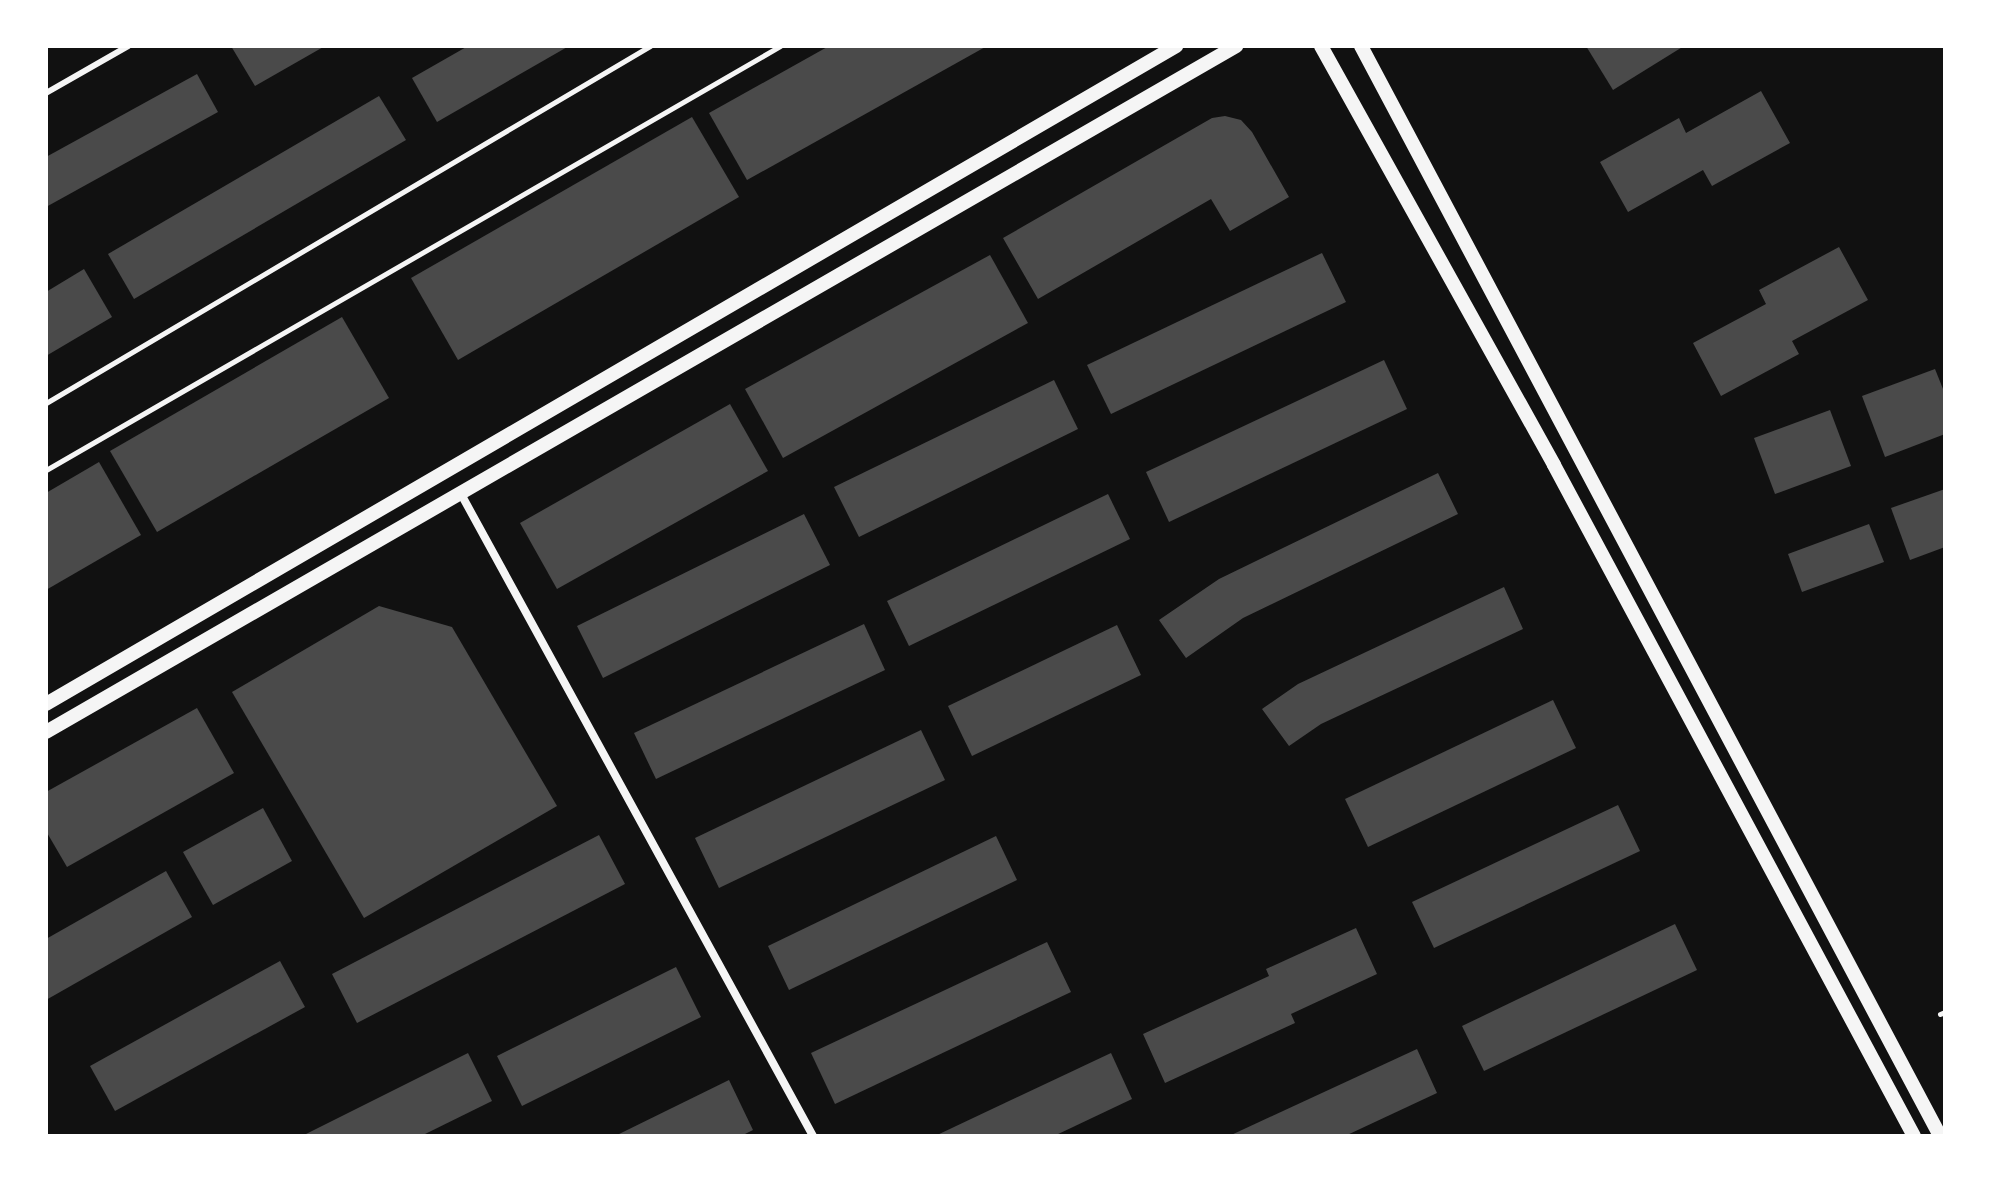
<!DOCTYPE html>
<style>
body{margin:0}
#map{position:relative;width:1991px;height:1182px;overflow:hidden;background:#111;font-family:"Exo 2",sans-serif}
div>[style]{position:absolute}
.building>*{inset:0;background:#4a4a4a}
.path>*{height:5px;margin:-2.5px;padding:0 2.5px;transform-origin:2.5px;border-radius:2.5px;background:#f5f5f5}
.service>*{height:6px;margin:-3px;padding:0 3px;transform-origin:3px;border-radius:3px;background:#f5f5f5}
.minor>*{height:8px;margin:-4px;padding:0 4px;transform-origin:4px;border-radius:4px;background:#f5f5f5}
.tertiary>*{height:14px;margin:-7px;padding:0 7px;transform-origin:7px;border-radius:7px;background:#f5f5f5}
span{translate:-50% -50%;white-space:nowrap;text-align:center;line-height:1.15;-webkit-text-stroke:6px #fff;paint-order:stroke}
.frame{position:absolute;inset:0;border:48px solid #fff;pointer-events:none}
</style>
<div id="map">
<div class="building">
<i style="clip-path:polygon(231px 46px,325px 46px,255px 86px)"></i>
<i style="clip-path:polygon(468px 46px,569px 46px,437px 122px,412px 78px)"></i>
<i style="clip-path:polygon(829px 46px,987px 46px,747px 180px,709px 113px)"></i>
<i style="clip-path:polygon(1586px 46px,1684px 46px,1613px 90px)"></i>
<i style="clip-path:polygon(197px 74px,218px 112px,46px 207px,46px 157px)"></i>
<i style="clip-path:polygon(1761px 91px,1790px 143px,1712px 186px,1703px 170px,1628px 212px,1600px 162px,1679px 118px,1686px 133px)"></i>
<i style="clip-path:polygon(379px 96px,406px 140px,134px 299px,108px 254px)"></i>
<i style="clip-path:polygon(1225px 116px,1241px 120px,1252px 132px,1289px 197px,1230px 231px,1211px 199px,1038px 299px,1003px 238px,1212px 118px)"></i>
<i style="clip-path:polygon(692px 117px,739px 197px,458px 360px,411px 278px)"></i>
<i style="clip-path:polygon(1839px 247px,1868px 300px,1792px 341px,1799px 354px,1721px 396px,1693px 343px,1766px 304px,1759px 290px)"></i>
<i style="clip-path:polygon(1322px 253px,1346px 302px,1111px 414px,1087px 365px)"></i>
<i style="clip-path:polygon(990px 255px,1028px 323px,783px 458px,745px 389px)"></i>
<i style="clip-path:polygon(84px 269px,112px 317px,46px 356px,46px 292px)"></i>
<i style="clip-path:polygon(342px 317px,389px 398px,157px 532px,110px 451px)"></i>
<i style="clip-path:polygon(1384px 360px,1407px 409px,1169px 522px,1146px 472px)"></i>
<i style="clip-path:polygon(1935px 369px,1945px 394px,1945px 434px,1885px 457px,1862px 396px)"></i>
<i style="clip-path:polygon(1054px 380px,1078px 429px,859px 537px,834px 487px)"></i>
<i style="clip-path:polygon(730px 404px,768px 471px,557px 589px,520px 523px)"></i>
<i style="clip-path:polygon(1830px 410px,1851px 466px,1775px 494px,1754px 438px)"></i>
<i style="clip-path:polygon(99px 462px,141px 535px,46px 590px,46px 493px)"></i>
<i style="clip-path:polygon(1438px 473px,1458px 514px,1243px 618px,1186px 658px,1159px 620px,1219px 579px)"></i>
<i style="clip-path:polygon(1945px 489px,1945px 547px,1910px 560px,1891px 508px)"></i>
<i style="clip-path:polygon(1108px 494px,1130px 539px,909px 646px,887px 601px)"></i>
<i style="clip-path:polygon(804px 514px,830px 565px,603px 678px,577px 626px)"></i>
<i style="clip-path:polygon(1869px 524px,1884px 562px,1802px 592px,1788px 554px)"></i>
<i style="clip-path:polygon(1504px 587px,1523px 629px,1321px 724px,1289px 746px,1262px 709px,1298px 684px)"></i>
<i style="clip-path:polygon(379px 606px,452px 627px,557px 806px,364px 918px,232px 692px)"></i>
<i style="clip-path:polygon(864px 624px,885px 670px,656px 779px,634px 733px)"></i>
<i style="clip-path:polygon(1117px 625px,1141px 675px,972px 756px,948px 706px)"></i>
<i style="clip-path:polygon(1553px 700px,1576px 748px,1368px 847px,1345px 799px)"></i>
<i style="clip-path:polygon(197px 708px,234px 773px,67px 867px,46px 831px,46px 792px)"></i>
<i style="clip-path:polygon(921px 730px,945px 780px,719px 888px,695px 838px)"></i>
<i style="clip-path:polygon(1618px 805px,1640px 851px,1434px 948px,1412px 902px)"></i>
<i style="clip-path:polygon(263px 808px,292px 861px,213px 905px,183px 852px)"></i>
<i style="clip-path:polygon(599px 835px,625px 884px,357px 1023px,332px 974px)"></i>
<i style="clip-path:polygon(996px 836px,1017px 880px,789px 990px,768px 946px)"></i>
<i style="clip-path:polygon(166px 871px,192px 917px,46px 1000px,46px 939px)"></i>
<i style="clip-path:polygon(1675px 924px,1697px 970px,1484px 1071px,1462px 1026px)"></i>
<i style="clip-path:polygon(1356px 928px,1377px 974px,1291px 1014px,1295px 1023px,1165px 1083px,1143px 1034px,1269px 976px,1266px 969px)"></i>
<i style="clip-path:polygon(1047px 942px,1071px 992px,835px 1104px,811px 1053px)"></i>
<i style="clip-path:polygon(280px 961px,305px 1007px,115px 1111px,90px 1066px)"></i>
<i style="clip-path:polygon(676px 967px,701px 1017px,522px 1106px,497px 1056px)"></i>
<i style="clip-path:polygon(1417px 1049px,1437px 1093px,1345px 1136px,1229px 1136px)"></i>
<i style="clip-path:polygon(468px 1053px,492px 1101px,421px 1136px,302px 1136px)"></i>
<i style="clip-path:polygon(1111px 1053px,1132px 1099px,1054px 1136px,935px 1136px)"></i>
<i style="clip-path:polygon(729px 1080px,753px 1130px,741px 1136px,615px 1136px)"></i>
</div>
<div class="path">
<i style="left:46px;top:403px;width:702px;rotate:-30.59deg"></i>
<i style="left:46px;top:470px;width:848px;rotate:-30.01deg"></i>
<i style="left:1940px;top:1014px;width:5px;rotate:-22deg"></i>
</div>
<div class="service">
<i style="left:46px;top:93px;width:95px;rotate:-29.8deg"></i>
</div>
<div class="minor">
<i style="left:461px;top:494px;width:732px;rotate:61.26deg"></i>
</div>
<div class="tertiary">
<i style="left:1321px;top:46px;width:479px;rotate:60.9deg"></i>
<i style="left:1554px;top:465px;width:761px;rotate:61.79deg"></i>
<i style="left:1361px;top:46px;width:1234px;rotate:62.02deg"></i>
<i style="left:46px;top:704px;width:1308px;rotate:-30.21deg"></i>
<i style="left:46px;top:732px;width:1374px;rotate:-29.96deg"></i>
</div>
<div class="frame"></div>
</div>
